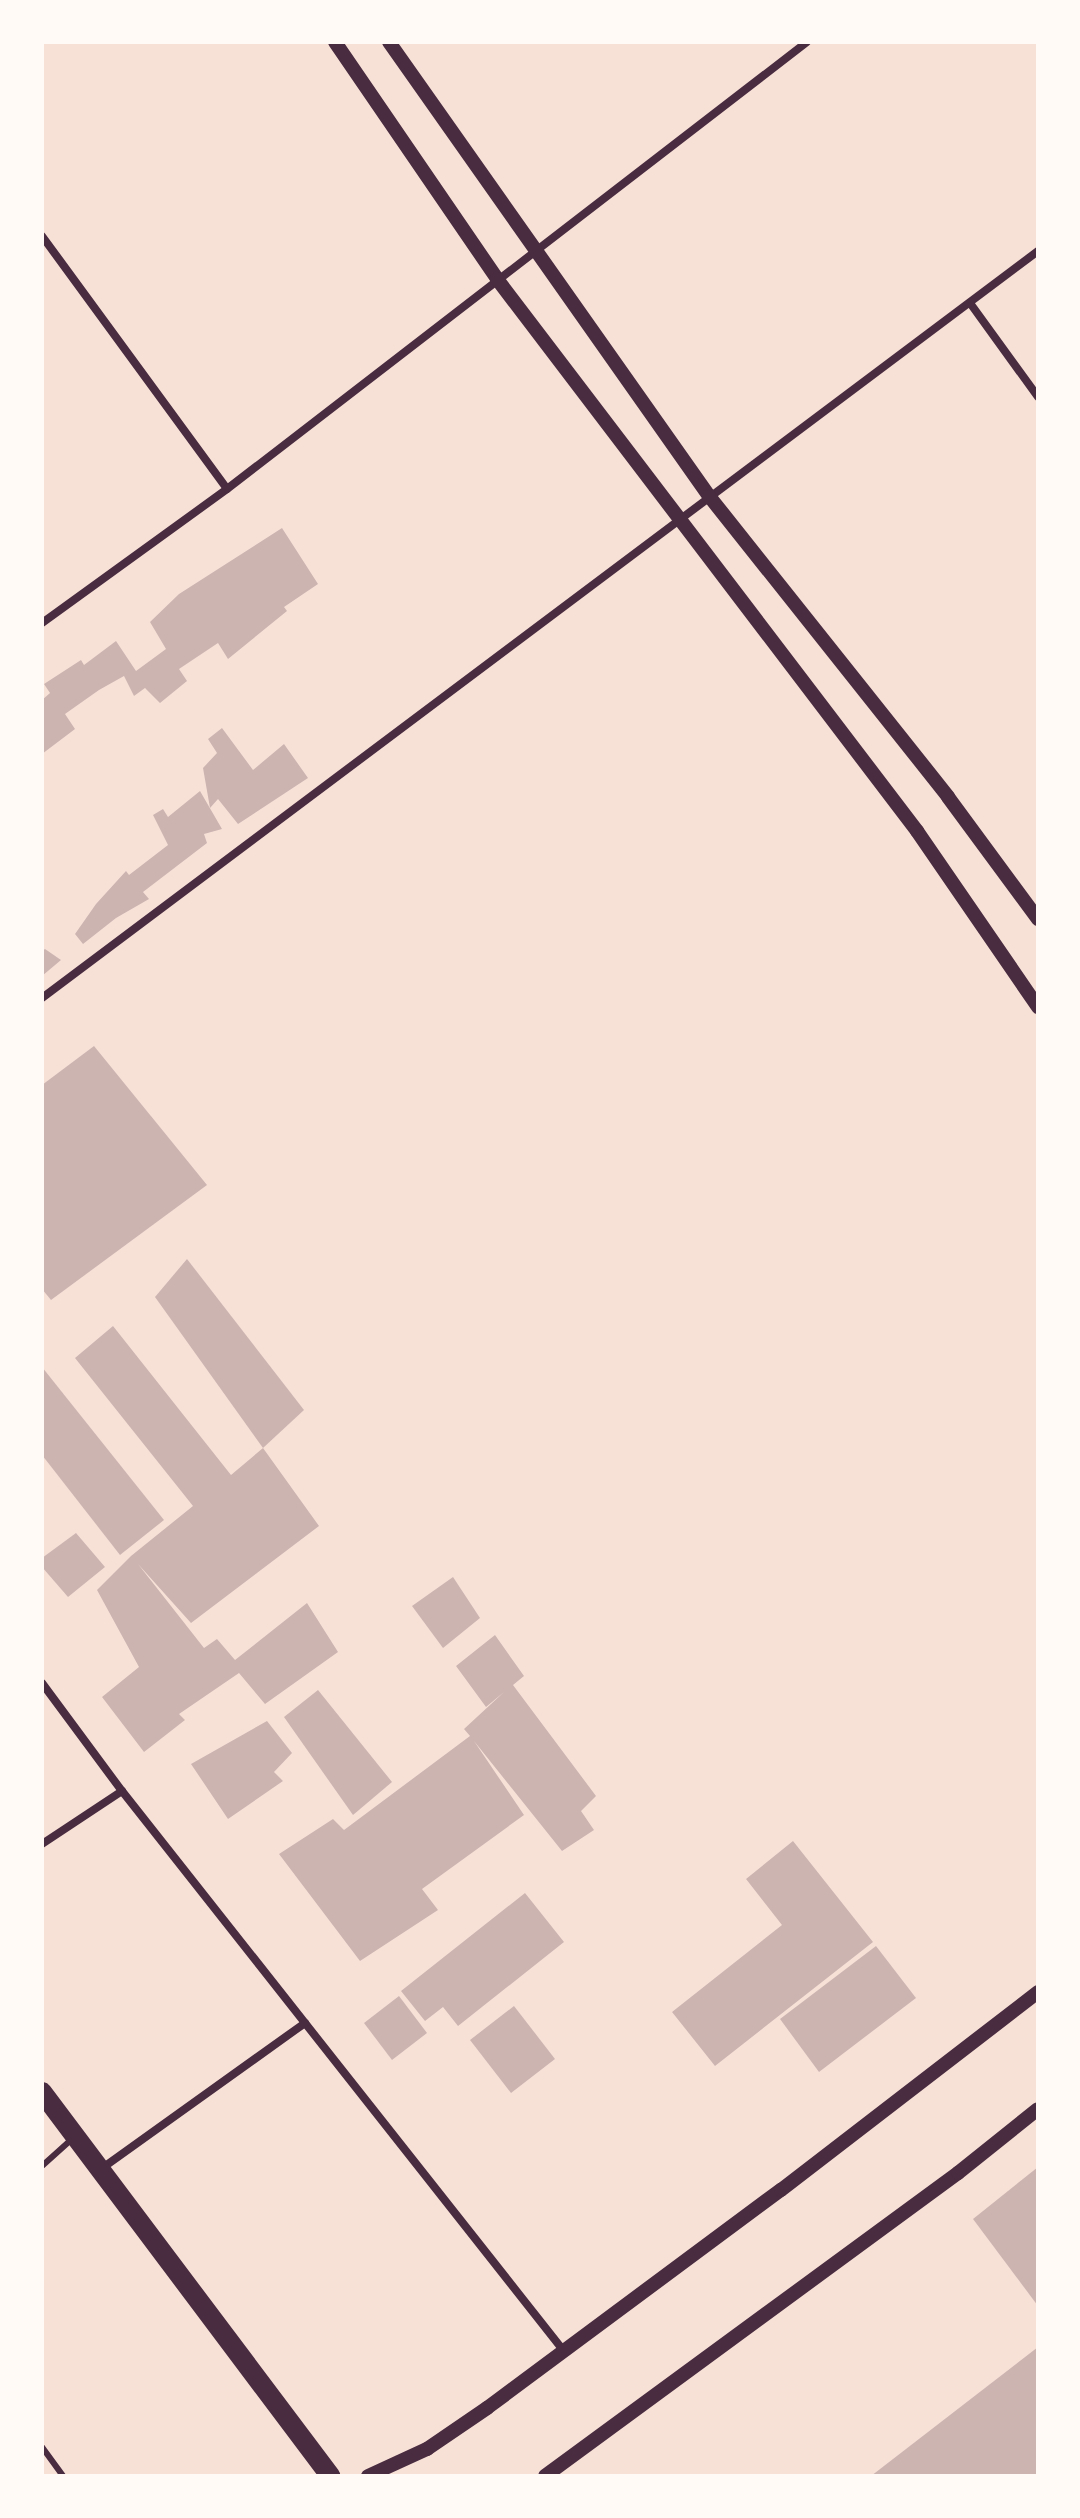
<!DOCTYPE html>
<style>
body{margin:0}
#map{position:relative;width:1080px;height:2518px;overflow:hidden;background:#f7e1d7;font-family:Cabin,sans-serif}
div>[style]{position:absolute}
.building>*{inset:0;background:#ccb4b1}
.service>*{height:6px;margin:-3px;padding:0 3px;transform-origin:3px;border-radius:3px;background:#4a2c40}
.minor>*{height:8px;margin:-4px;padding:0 4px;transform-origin:4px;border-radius:4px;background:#4a2c40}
.tertiary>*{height:14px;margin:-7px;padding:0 7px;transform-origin:7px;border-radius:7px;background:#4a2c40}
.primary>*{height:20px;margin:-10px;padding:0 10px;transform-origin:10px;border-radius:10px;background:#4a2c40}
span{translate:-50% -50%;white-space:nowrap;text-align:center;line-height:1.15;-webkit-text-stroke:8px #fffaf5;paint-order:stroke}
.frame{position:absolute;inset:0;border:44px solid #fffaf5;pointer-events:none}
</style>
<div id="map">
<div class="building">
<i style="clip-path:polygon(282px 528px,318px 584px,284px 607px,287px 611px,228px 659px,218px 643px,179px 669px,187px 681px,160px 703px,145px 688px,134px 696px,124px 676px,99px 690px,65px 714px,75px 729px,42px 754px,42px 700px,50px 693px,44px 684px,81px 660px,84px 665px,116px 641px,136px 671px,166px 649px,150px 622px,179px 594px)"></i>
<i style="clip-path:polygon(222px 728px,253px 770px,284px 744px,308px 778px,238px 824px,218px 799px,210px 808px,203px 768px,217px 753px,208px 739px)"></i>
<i style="clip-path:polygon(200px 791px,222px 829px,204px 834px,207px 843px,143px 892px,149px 899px,116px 918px,83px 944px,75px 934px,96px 904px,126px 871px,129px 875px,168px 845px,153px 815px,163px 809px,168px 817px)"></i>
<i style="clip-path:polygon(45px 949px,61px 960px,42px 976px,42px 951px)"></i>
<i style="clip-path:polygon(94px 1046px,207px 1185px,51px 1300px,42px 1289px,42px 1085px)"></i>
<i style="clip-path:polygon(187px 1259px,304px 1410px,263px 1448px,155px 1297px)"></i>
<i style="clip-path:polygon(113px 1326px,231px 1475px,263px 1448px,319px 1526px,191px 1623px,138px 1564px,204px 1648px,217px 1639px,235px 1660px,307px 1603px,338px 1652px,265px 1704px,239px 1673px,179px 1714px,185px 1720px,144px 1752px,102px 1697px,139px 1667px,97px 1590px,131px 1556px,193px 1506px,75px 1358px)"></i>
<i style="clip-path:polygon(42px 1367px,164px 1520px,120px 1555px,42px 1455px)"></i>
<i style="clip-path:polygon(76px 1533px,105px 1567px,68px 1597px,42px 1567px,42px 1558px)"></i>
<i style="clip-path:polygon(453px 1577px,480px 1618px,443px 1648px,412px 1606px)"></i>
<i style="clip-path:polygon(495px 1635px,524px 1676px,513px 1685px,596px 1796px,581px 1811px,594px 1830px,562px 1851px,474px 1741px,524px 1815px,422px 1889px,438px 1910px,360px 1961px,279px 1854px,333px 1819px,344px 1830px,470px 1736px,464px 1729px,504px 1692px,486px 1707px,456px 1666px)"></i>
<i style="clip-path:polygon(318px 1690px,392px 1782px,353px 1815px,284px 1717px)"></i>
<i style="clip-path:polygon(267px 1721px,292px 1753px,274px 1772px,283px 1781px,228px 1819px,191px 1764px)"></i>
<i style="clip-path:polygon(793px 1841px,873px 1942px,715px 2066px,672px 2012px,782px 1925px,746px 1879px)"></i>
<i style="clip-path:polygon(525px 1893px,564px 1942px,458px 2026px,443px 2007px,425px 2021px,401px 1991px)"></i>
<i style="clip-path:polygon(876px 1946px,916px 1998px,819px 2072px,780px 2019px)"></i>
<i style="clip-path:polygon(399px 1996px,427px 2033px,392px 2060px,364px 2023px)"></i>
<i style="clip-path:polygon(514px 2006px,555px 2059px,511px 2093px,470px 2040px)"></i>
<i style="clip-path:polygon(1038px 2167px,1038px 2306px,973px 2219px)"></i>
<i style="clip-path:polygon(1038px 2347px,1038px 2476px,871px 2476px)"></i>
</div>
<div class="service">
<i style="left:42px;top:2166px;width:40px;rotate:-42deg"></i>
<i style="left:42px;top:2447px;width:36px;rotate:54deg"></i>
</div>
<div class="minor">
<i style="left:42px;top:236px;width:313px;rotate:53.8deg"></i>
<i style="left:970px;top:303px;width:116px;rotate:54.1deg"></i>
<i style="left:42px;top:623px;width:228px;rotate:-35.9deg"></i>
<i style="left:227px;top:489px;width:732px;rotate:-37.62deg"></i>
<i style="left:42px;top:998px;width:1245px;rotate:-36.87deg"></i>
<i style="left:42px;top:1683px;width:134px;rotate:53.5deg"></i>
<i style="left:122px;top:1791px;width:712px;rotate:51.73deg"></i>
<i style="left:42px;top:1844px;width:96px;rotate:-33.5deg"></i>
<i style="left:101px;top:2169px;width:251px;rotate:-35.6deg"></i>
</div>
<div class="tertiary">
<i style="left:335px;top:42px;width:287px;rotate:55.6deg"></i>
<i style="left:497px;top:279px;width:694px;rotate:52.73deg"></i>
<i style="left:917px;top:831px;width:214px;rotate:55.5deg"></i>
<i style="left:389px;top:42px;width:555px;rotate:54.82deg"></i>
<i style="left:709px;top:496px;width:384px;rotate:51.5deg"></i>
<i style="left:948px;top:797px;width:152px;rotate:53.6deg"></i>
<i style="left:368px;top:2476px;width:65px;rotate:-24.6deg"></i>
<i style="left:427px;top:2449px;width:73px;rotate:-34.3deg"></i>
<i style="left:487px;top:2408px;width:366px;rotate:-36.6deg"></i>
<i style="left:781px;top:2190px;width:324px;rotate:-37.6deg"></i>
<i style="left:545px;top:2476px;width:512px;rotate:-36.27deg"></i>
<i style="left:958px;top:2173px;width:102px;rotate:-38.7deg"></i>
</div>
<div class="primary">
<i style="left:42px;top:2092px;width:480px;rotate:53.1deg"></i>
</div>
<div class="frame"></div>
</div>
